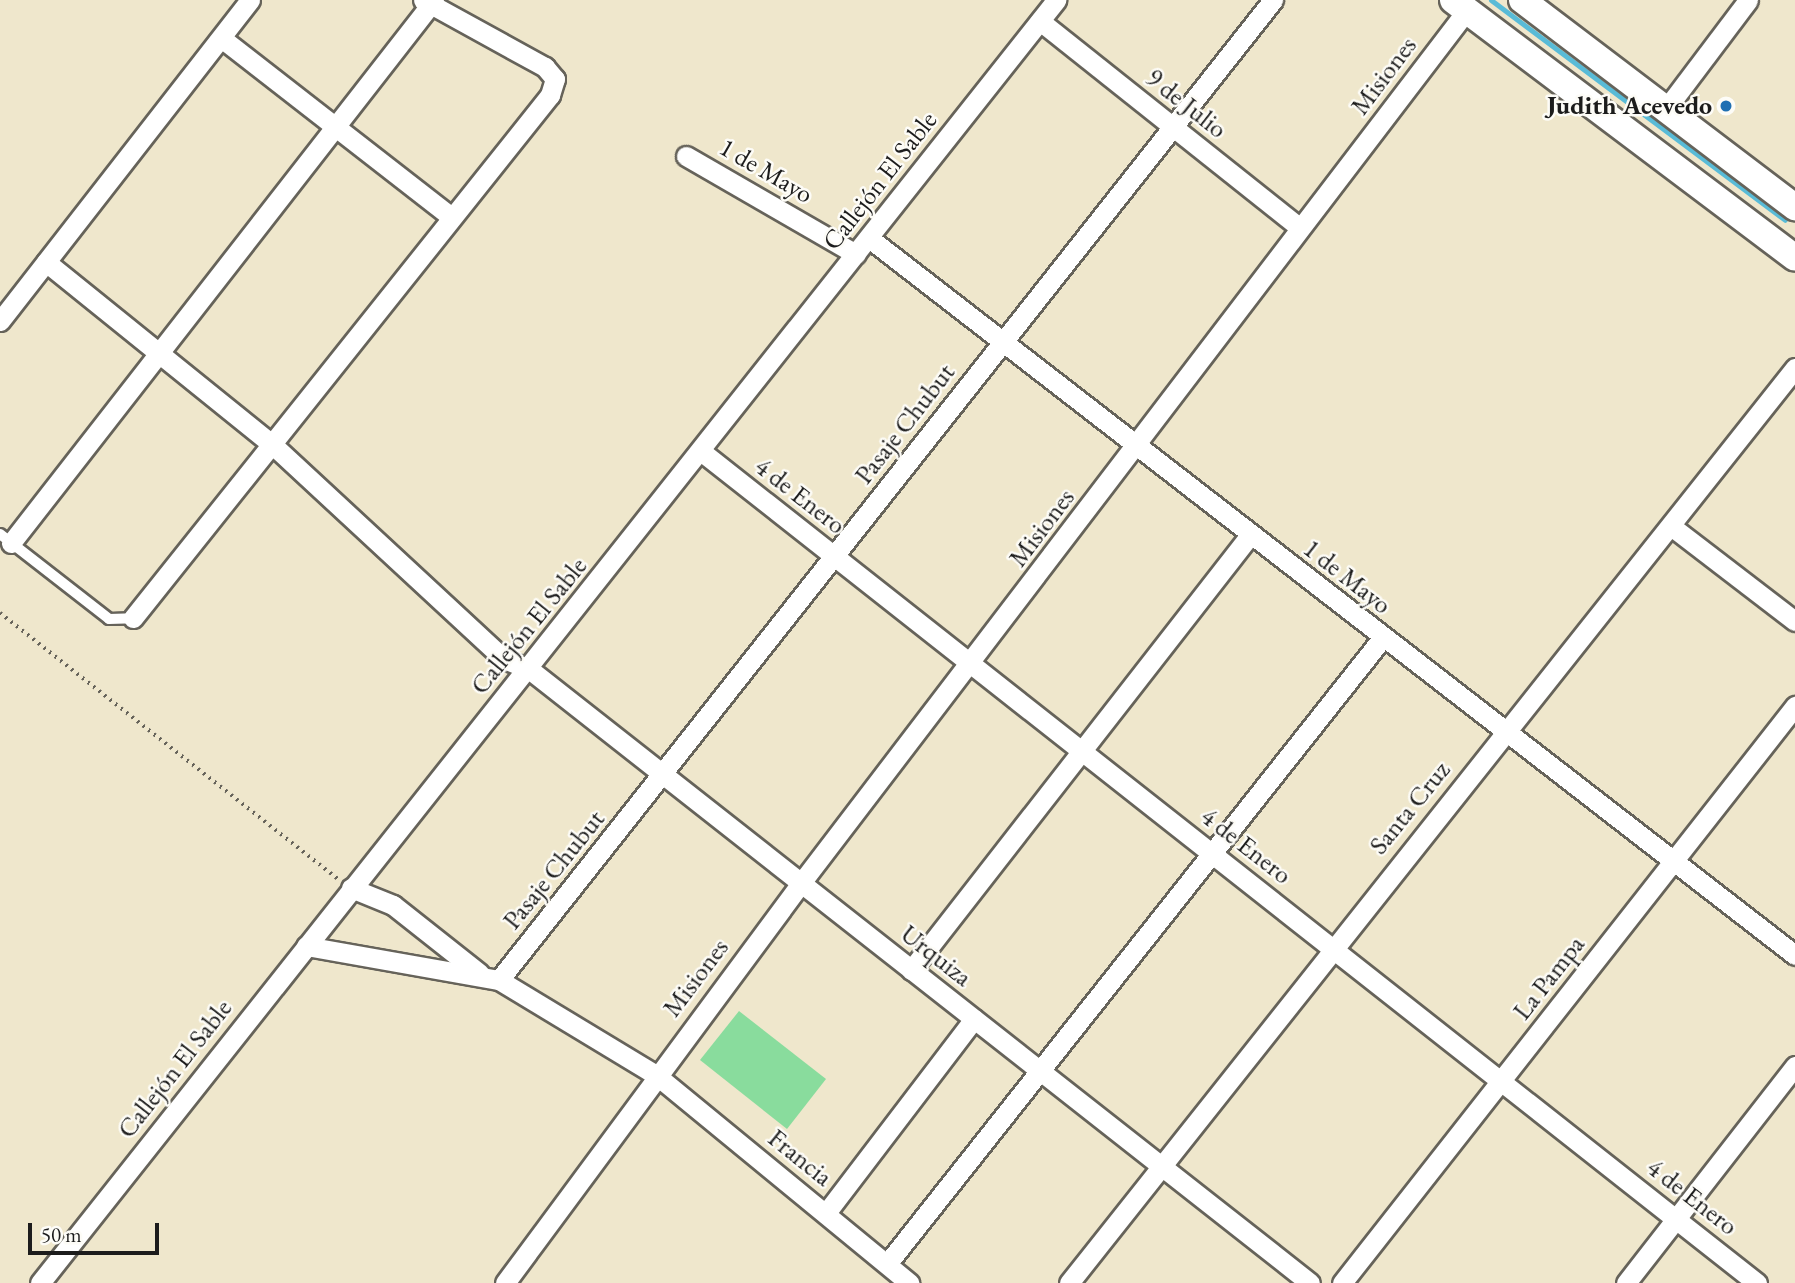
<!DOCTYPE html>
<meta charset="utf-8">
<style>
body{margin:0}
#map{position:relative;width:1795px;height:1283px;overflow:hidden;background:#efe7cc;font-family:"EB Garamond",serif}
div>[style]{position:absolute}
.green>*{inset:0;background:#89dc9d}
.stream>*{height:5px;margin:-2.5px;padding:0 2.5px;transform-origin:2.5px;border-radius:2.5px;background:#59bbd7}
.path>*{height:3.5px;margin-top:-1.75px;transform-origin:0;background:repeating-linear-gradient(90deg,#66635a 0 2px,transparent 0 7px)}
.roads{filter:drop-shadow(2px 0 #66635a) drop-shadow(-2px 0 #66635a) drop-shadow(0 2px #66635a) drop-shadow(0 -2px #66635a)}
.lane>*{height:10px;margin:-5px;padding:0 5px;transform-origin:5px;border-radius:5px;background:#fff}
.street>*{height:19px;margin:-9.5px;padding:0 9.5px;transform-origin:9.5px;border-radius:9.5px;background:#fff}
.secondary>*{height:26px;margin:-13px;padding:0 13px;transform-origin:13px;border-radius:13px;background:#fff}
.dots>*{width:19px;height:19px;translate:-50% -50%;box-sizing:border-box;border:4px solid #fdfcf7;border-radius:50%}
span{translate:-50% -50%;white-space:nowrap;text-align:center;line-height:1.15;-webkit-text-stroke:5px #fdfcf7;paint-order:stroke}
.street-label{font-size:26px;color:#1c1c1c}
.poi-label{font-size:26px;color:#1c1c1c;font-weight:700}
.right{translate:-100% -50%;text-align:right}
.scale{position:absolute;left:28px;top:1223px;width:131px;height:32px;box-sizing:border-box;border:4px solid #1c1c1c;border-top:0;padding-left:9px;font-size:21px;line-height:24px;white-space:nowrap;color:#1c1c1c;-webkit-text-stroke:5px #fdfcf7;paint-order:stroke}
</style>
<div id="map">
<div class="green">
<i style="clip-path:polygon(739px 1011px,826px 1079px,787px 1129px,700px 1060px)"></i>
</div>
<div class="stream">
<i style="left:1491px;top:0;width:367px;rotate:36.8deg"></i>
</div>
<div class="path">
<i style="left:0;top:613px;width:430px;rotate:38.2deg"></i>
</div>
<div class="roads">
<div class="lane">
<i style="left:0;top:534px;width:138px;rotate:37.9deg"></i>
<i style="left:109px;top:619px;width:24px;rotate:-2deg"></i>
</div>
<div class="street">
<i style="left:1040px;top:21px;width:332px;rotate:38.5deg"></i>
<i style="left:224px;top:40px;width:288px;rotate:37.9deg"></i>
<i style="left:1666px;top:109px;width:136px;rotate:-53deg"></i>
<i style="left:686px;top:156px;width:196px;rotate:30deg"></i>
<i style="left:869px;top:238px;width:1171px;rotate:37.75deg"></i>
<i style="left:46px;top:262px;width:293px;rotate:38.9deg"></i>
<i style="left:274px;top:446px;width:313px;rotate:42.8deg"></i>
<i style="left:504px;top:659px;width:27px;rotate:22deg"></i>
<i style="left:529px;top:669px;width:993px;rotate:38.17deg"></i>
<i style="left:0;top:321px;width:407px;rotate:-52.1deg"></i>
<i style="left:702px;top:452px;width:1343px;rotate:38.23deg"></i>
<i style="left:1671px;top:526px;width:156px;rotate:37.5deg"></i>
<i style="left:11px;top:543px;width:688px;rotate:-52.08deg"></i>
<i style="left:133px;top:618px;width:669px;rotate:-51.43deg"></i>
<i style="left:550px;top:95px;width:17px;rotate:-73deg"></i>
<i style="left:555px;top:79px;width:16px;rotate:-130deg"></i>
<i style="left:545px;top:67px;width:139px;rotate:-151.2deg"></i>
<i style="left:351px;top:888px;width:45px;rotate:22deg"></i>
<i style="left:393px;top:905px;width:110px;rotate:38.3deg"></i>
<i style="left:306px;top:946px;width:196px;rotate:10deg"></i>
<i style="left:499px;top:980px;width:184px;rotate:31.2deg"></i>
<i style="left:656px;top:1075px;width:328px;rotate:39.4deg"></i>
<i style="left:911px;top:970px;width:551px;rotate:-52.07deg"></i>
<i style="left:499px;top:980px;width:1249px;rotate:-51.7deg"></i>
<i style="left:826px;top:1213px;width:244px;rotate:-52.7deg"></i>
<i style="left:887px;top:1264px;width:799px;rotate:-51.65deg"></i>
<i style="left:40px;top:1283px;width:1637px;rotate:-51.62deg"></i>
<i style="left:505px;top:1283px;width:498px;rotate:-53.5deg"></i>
<i style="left:801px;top:883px;width:1098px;rotate:-52.66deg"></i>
<i style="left:1069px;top:1283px;width:1168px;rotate:-51.57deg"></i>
<i style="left:1342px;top:1283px;width:734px;rotate:-51.86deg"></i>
<i style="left:1626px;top:1283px;width:275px;rotate:-52.1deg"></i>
</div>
<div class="secondary">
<i style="left:1453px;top:0;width:428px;rotate:37deg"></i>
<i style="left:1522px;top:0;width:343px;rotate:37.2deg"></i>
</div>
</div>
<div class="dots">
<i style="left:1726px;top:106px;background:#1f6fb2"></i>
</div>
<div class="street-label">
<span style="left:1384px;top:76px;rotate:-53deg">Misiones</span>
<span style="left:1186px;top:104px;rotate:38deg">9 de Julio</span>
<span style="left:766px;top:171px;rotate:30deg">1 de Mayo</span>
<span style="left:880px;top:181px;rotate:-52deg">Callejón El Sable</span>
<span style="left:905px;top:424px;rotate:-52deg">Pasaje Chubut</span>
<span style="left:800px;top:496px;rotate:38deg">4 de Enero</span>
<span style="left:1042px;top:528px;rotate:-53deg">Misiones</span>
<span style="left:1347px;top:577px;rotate:38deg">1 de Mayo</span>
<span style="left:529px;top:626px;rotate:-51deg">Callejón El Sable</span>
<span style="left:1410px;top:808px;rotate:-51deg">Santa Cruz</span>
<span style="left:1246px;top:846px;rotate:38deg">4 de Enero</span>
<span style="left:554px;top:870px;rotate:-51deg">Pasaje Chubut</span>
<span style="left:936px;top:956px;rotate:38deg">Urquiza</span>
<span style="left:696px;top:978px;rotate:-53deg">Misiones</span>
<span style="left:1549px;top:978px;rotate:-52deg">La Pampa</span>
<span style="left:175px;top:1069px;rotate:-52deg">Callejón El Sable</span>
<span style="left:800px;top:1158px;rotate:39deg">Francia</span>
<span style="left:1692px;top:1197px;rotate:38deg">4 de Enero</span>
</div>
<div class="poi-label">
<span class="right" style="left:1712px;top:106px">Judith Acevedo</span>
</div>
<div class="scale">50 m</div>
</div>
